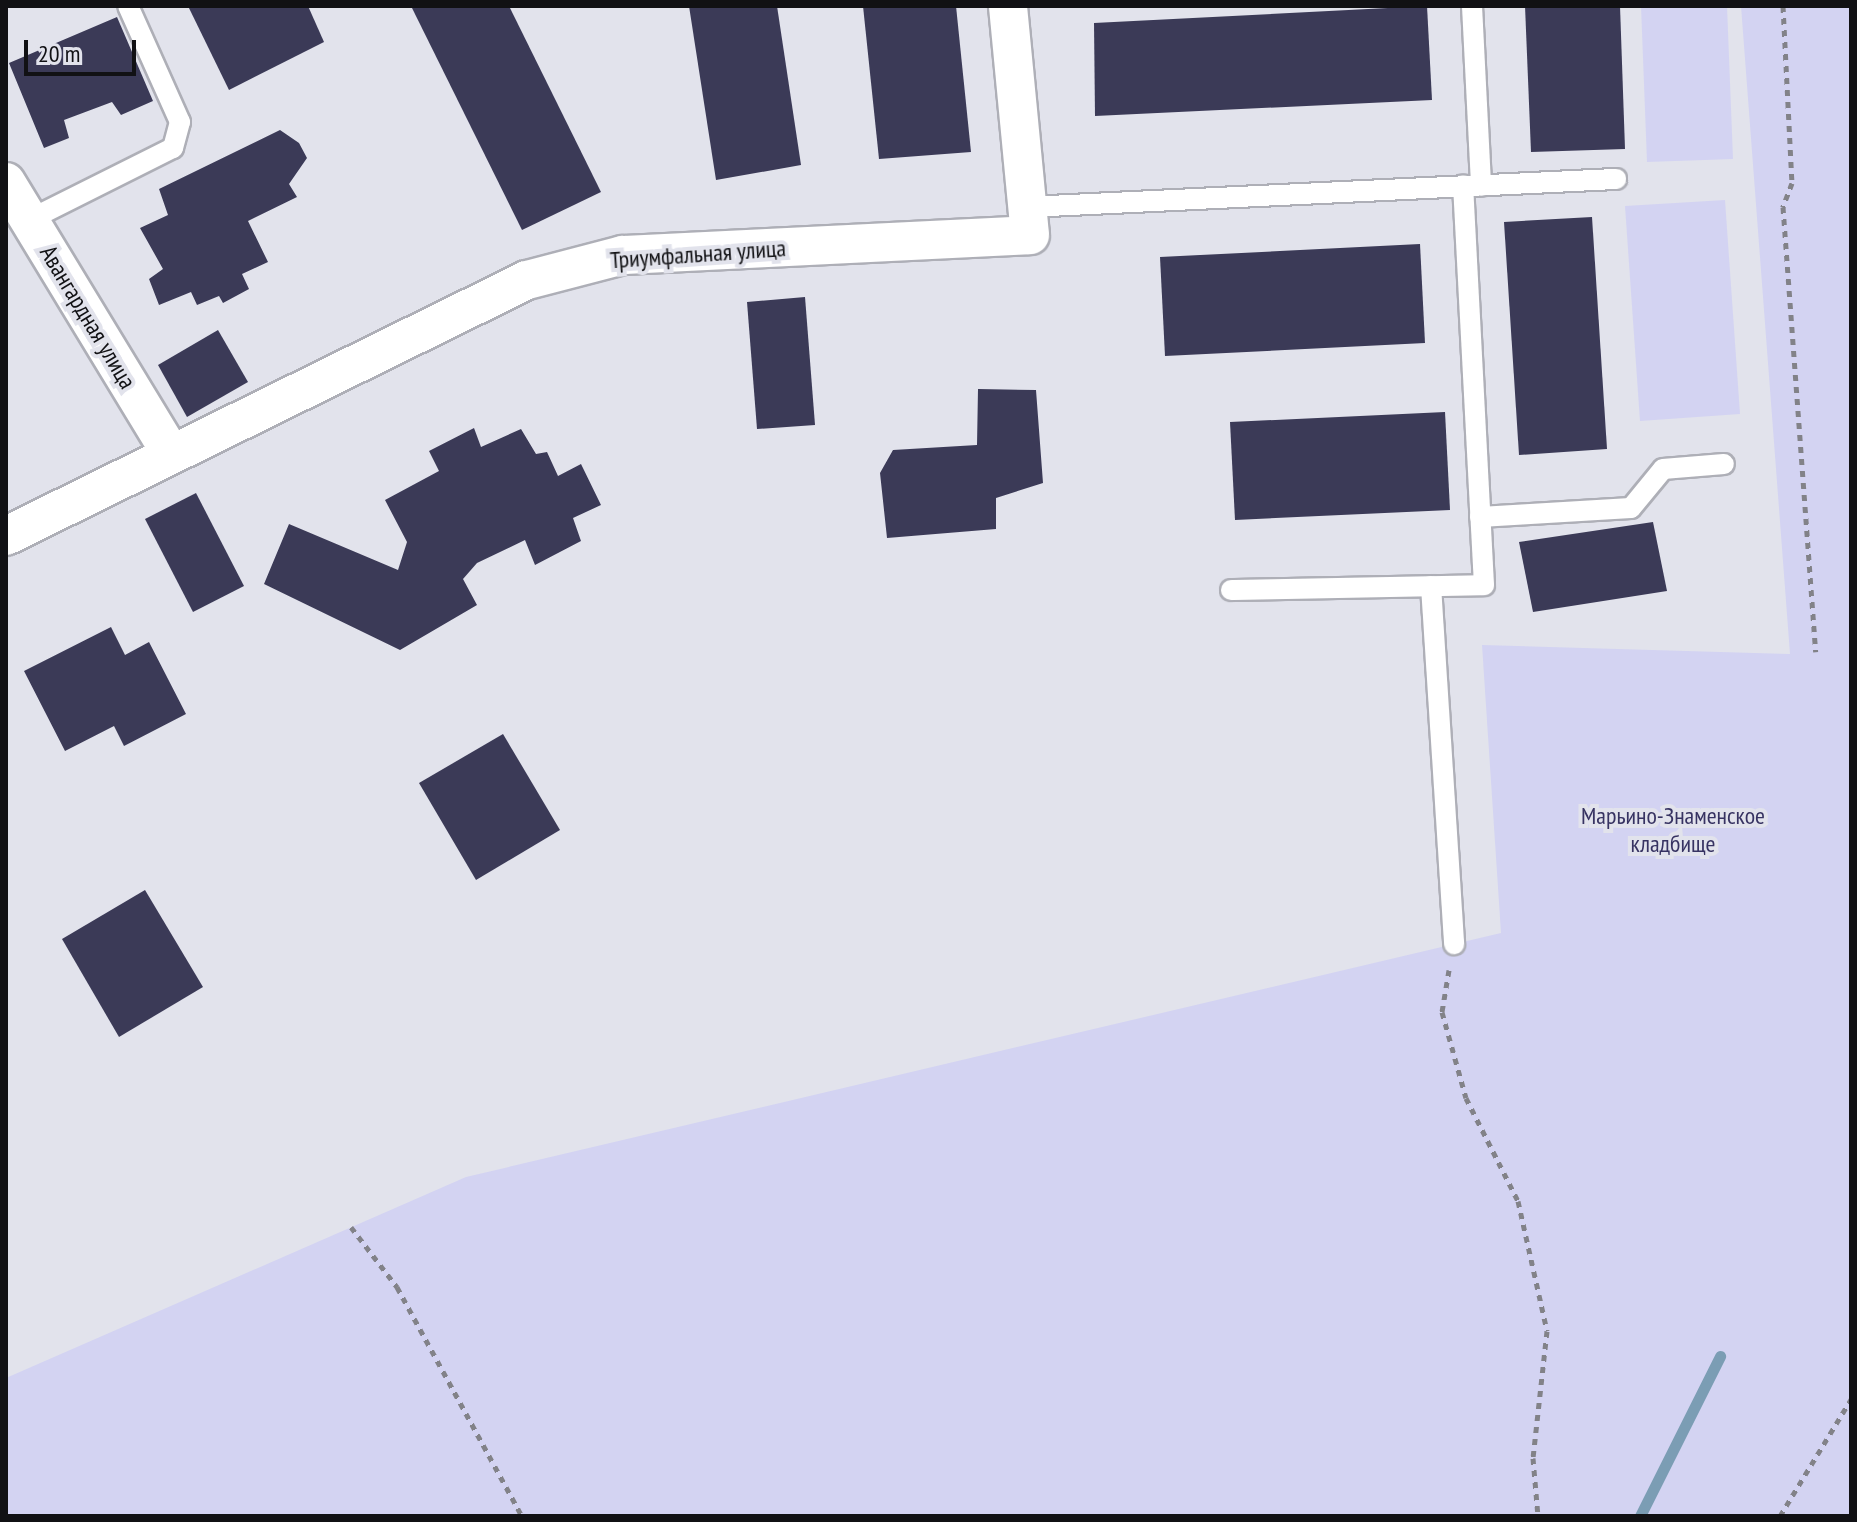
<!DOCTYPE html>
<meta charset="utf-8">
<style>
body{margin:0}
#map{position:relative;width:1857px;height:1522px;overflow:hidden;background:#e2e3ec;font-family:"PT Sans Narrow",sans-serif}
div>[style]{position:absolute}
.green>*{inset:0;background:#d3d3f2}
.stream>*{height:11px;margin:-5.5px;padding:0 5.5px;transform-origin:5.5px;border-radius:5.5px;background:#7b9db4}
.building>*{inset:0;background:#3b3a57}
.path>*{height:5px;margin-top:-2.5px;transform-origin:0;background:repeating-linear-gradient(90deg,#828288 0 6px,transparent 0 12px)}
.roads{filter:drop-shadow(2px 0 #aeafb7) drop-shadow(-2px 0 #aeafb7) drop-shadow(0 2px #aeafb7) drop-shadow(0 -2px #aeafb7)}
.service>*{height:20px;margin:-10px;padding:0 10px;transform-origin:10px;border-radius:10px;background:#fff}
.minor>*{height:38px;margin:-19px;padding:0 19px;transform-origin:19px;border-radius:19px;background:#fff}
span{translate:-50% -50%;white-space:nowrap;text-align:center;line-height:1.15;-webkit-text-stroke:8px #e2e3ec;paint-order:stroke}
.street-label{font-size:24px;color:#111114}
.park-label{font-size:24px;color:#373362}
.frame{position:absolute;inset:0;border:8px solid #111114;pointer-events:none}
.scale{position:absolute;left:24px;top:40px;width:112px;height:36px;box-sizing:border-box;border:4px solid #111114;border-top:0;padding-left:10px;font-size:24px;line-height:28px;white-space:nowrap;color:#111114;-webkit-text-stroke:6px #e2e3ec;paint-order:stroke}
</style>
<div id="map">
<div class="green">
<i style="clip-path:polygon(1641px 6px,1727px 6px,1733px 159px,1647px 162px)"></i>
<i style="clip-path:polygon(1741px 6px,1851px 6px,1851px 1516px,6px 1516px,6px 1378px,466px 1177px,1501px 933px,1482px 645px,1790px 654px)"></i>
<i style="clip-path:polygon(1725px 200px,1740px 414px,1640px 421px,1625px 206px)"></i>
</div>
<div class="stream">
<i style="left:1640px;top:1516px;width:179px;rotate:-63.4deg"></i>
</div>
<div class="building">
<i style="clip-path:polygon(188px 6px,308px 6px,324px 42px,229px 90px)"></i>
<i style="clip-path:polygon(411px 6px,509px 6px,601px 192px,522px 230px)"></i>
<i style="clip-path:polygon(689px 6px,777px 6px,801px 165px,716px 180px)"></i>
<i style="clip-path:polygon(863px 6px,956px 6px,971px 152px,879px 159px)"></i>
<i style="clip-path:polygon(1427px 6px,1432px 100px,1095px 116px,1094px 23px)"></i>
<i style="clip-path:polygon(1525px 6px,1620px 6px,1625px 149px,1531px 152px)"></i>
<i style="clip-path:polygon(117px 17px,153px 101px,121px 115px,112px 102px,64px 120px,69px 138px,44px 148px,9px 63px)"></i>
<i style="clip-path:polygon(280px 130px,299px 143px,307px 158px,289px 184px,297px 197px,248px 221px,268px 262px,242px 274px,249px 289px,223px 303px,219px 296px,197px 305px,191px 292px,159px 305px,149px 279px,163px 269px,140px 228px,168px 215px,159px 189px)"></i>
<i style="clip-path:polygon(1592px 217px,1607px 449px,1519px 455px,1504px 222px)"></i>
<i style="clip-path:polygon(1420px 244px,1425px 343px,1165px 356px,1160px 257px)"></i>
<i style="clip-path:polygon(805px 297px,815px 425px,757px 429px,747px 302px)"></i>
<i style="clip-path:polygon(218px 330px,248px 382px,187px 417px,158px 365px)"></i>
<i style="clip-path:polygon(978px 389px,1036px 390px,1043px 483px,996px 498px,996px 529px,887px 538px,880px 473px,893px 450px,977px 445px)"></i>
<i style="clip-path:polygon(1445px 412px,1450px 510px,1235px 520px,1230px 422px)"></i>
<i style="clip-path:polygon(474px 428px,481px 447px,521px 429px,536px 454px,547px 452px,558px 476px,581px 464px,601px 505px,573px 518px,581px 541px,535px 565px,525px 540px,477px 563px,463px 579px,477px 605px,400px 650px,264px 584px,289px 524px,398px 570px,407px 542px,385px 500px,439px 471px,429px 451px)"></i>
<i style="clip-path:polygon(196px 493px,244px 586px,193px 612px,145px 519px)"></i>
<i style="clip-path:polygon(1653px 522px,1667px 591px,1533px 612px,1519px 542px)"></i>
<i style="clip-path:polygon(111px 627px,125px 655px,149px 642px,186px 714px,124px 746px,114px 726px,65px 751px,24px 671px)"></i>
<i style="clip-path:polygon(503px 734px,560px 830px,476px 880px,419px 783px)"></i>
<i style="clip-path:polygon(145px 890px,203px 987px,119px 1037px,62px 939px)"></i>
</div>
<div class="path">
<i style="left:1783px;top:6px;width:177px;rotate:87.1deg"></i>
<i style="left:1792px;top:183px;width:26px;rotate:111deg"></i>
<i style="left:1783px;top:207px;width:446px;rotate:85.8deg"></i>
<i style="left:1449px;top:970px;width:43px;rotate:99.5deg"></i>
<i style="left:1442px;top:1012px;width:89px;rotate:74.4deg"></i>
<i style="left:1466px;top:1098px;width:115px;rotate:63.2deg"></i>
<i style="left:1518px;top:1201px;width:133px;rotate:77.4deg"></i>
<i style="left:1547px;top:1331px;width:128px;rotate:96.3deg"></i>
<i style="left:1533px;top:1458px;width:58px;rotate:85.1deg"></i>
<i style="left:351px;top:1227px;width:76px;rotate:52.5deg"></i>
<i style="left:397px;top:1287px;width:261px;rotate:61.4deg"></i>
<i style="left:1780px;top:1516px;width:137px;rotate:-58.7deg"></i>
</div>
<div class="roads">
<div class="service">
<i style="left:1472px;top:6px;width:180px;rotate:87.1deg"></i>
<i style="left:1028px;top:207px;width:589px;rotate:-2.73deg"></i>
<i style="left:29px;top:220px;width:161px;rotate:-26.6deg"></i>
<i style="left:173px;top:148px;width:27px;rotate:-75deg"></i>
<i style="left:180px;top:122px;width:127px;rotate:-114.1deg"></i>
<i style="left:1480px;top:517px;width:151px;rotate:-3.4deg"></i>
<i style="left:1631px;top:508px;width:50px;rotate:-50.6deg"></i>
<i style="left:1663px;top:469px;width:61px;rotate:-4.7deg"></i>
<i style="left:1431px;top:586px;width:359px;rotate:86.3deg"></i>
<i style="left:1231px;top:590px;width:253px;rotate:-1.1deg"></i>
<i style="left:1484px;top:585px;width:400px;rotate:-93deg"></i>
</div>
<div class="minor">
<i style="left:6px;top:182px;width:316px;rotate:58.7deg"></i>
<i style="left:6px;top:536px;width:580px;rotate:-26.17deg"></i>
<i style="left:527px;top:280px;width:99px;rotate:-14.6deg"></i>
<i style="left:623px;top:255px;width:407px;rotate:-2.8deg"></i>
<i style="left:1030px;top:235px;width:230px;rotate:-95.5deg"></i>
</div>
</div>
<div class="street-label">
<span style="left:698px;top:254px;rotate:-4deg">Триумфальная улица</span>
<span style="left:88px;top:317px;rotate:59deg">Авангардная улица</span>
</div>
<div class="park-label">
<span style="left:1673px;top:830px">Марьино-Знаменское<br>кладбище</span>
</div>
<div class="frame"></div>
<div class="scale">20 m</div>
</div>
